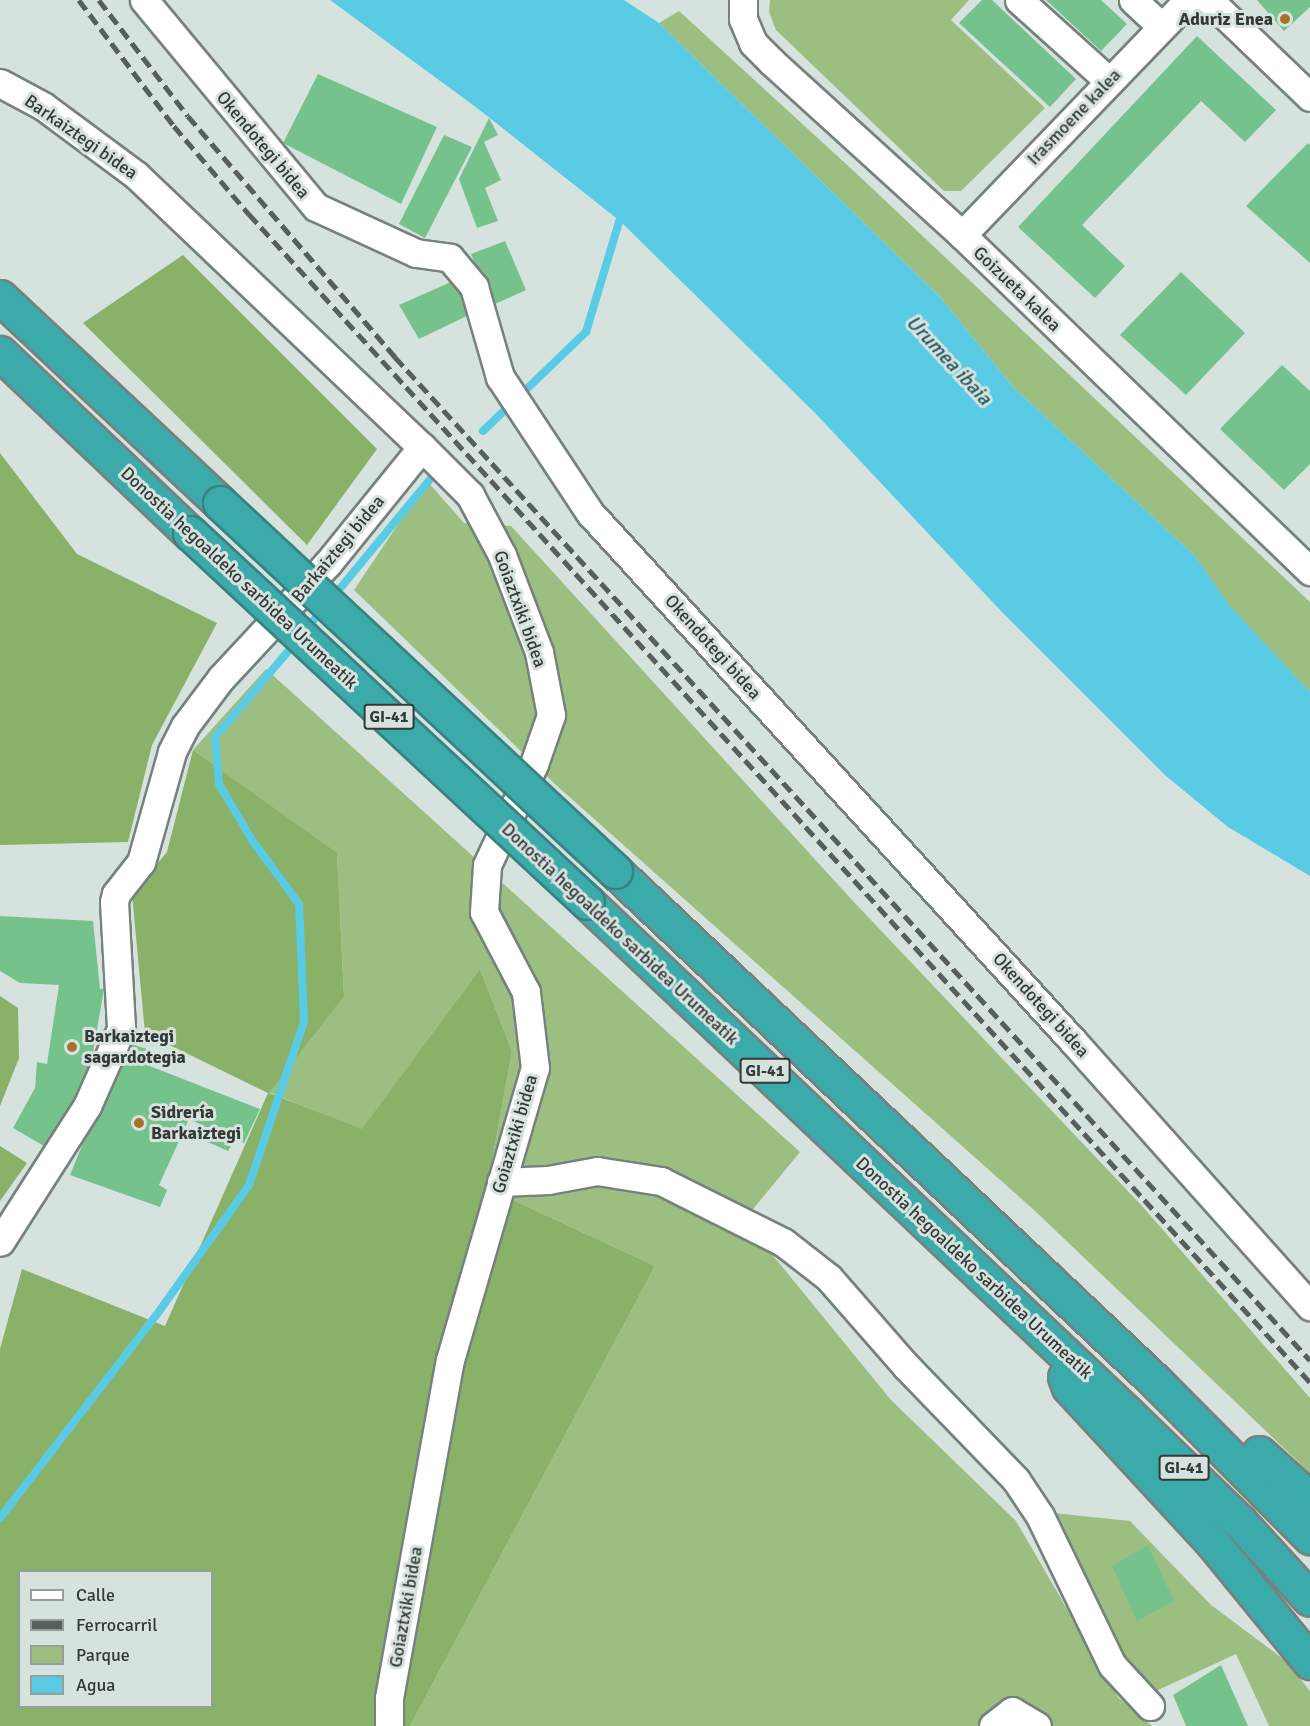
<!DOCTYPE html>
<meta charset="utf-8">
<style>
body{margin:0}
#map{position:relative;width:1310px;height:1726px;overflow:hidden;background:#d6e2de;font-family:Signika,sans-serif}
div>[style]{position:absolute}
.green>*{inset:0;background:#9dbe81}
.forest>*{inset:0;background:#8ab168}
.water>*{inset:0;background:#59cbe5}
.stream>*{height:8px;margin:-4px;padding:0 4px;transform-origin:4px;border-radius:4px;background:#59cbe5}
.building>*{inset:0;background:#76c28d}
.roads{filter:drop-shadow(2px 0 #77817e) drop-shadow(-2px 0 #77817e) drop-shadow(0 2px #77817e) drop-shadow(0 -2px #77817e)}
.minor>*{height:27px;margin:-13.5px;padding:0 13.5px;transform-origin:13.5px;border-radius:13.5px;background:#fff}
.highway>*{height:33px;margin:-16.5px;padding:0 16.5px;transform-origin:16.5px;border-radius:16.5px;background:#3baaaa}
.rail>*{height:4.5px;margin-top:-2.25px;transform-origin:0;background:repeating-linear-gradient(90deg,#585e5c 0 12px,transparent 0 18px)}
.bridges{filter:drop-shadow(2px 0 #398282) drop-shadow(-2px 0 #398282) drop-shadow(0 2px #398282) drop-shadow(0 -2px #398282)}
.highway-bridge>*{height:33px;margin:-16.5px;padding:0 16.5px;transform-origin:16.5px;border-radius:16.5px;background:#3baaaa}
.dots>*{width:16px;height:16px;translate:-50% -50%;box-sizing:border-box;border:3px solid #d6e2de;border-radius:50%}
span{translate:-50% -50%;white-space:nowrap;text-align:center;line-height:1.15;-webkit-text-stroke:6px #d6e2de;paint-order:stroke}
.shield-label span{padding:2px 4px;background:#d6e2de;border:2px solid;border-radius:4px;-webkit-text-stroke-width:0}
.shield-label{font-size:16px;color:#343937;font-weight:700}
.poi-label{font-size:18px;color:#343937;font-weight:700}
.right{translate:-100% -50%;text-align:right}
.left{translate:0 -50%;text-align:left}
.street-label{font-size:18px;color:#343937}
.water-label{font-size:20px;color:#265762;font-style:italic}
.legend{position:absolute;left:18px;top:1570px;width:195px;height:138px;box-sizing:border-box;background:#d6e2de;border:2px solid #959e9b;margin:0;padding:8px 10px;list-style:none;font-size:18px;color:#343937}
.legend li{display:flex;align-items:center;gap:12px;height:30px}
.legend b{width:30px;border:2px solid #959e9b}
</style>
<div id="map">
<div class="green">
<i style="clip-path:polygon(770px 0,969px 0,951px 20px,1045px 108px,961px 191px,944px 191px,776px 30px,769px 12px)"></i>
<i style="clip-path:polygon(679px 11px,857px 174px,1310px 602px,1310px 692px,1229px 606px,1195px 556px,1014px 388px,940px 297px,659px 23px)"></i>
<i style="clip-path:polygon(427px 481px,464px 523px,511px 526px,852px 900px,1142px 1206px,1310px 1398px,1310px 1473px,1034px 1210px,556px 785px,354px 590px)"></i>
<i style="clip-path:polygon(266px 669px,800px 1152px,744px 1220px,891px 1400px,1016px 1521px,1118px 1697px,1152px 1726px,410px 1726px,655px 1266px,487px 1188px,512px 1051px,480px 969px,362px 1130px,268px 1092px,344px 995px,337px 854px,193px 750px)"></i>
<i style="clip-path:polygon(1044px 1512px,1130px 1521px,1211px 1605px,1286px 1661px,1310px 1691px,1310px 1726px,1269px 1726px,1236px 1654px,1156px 1691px,1126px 1663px)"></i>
</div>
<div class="forest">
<i style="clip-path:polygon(183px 255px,377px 449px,307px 545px,83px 323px)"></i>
<i style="clip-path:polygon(0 453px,77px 554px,217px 623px,152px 745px,128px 842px,0 845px)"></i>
<i style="clip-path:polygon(evenodd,193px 750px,337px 853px,344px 996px,269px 1093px,362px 1129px,480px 969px,512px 1051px,487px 1188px,655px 1266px,410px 1726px,0 1726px,0 1349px,22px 1269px,165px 1326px,268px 1093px,145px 1033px,132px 894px,167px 852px,193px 750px,20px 1572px,212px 1572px,212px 1706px,20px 1706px,20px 1572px)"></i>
<i style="clip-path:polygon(0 996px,18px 1008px,19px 1058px,0 1106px)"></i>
<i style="clip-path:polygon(0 1146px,27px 1163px,0 1201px)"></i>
</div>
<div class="water">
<i style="clip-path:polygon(330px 0,624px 0,659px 23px,940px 297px,1014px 388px,1195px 556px,1229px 605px,1310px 692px,1310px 876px,1228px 827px,1166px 776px,1001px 611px,817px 415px,620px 221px,477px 108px)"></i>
</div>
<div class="stream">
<i style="left:483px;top:431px;width:143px;rotate:-43.9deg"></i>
<i style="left:586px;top:332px;width:125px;rotate:-73.3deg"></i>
<i style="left:333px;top:597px;width:154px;rotate:-50.5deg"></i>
<i style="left:306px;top:629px;width:28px;rotate:-49deg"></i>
<i style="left:0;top:1518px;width:262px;rotate:-52.4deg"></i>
<i style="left:160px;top:1310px;width:153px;rotate:-54.5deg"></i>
<i style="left:249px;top:1185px;width:172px;rotate:-71.4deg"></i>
<i style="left:304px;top:1022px;width:118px;rotate:-92.4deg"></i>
<i style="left:299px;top:904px;width:79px;rotate:-126.3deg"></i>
<i style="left:252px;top:840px;width:65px;rotate:-120.5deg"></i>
<i style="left:219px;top:784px;width:47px;rotate:-94.9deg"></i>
<i style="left:215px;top:737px;width:126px;rotate:-49.5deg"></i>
</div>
<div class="building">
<i style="clip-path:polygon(982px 0,992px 0,1076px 79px,1050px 107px,959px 23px)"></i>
<i style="clip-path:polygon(1046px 0,1101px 0,1127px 24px,1101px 51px)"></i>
<i style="clip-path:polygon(1257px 0,1310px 0,1310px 7px,1284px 31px)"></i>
<i style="clip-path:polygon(1197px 36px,1276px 110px,1245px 142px,1201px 101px,1082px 225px,1125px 266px,1095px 298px,1018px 227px)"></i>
<i style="clip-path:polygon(318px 74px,437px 127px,401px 204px,283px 143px)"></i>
<i style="clip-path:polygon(489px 118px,498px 135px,484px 142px,501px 180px,485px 188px,498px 221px,477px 228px,459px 179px)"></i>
<i style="clip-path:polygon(444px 135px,472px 147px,425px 238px,399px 224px)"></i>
<i style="clip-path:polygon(1308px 143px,1310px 145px,1310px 263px,1246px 206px)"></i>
<i style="clip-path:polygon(505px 241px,526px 290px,493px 305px,471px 254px)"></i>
<i style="clip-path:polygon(1181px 272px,1245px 333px,1186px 395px,1120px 335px)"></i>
<i style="clip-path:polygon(460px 278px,475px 312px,419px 339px,399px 305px)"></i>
<i style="clip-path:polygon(1282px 365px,1310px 391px,1310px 464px,1284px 490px,1220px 429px)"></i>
<i style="clip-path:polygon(0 916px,93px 921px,100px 989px,104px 989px,90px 1070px,49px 1149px,13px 1128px,35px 1088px,37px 1062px,47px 1064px,59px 985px,20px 983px,0 971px)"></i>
<i style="clip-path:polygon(124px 1042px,147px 1049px,142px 1063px,260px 1109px,244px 1143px,235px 1139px,228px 1151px,201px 1139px,206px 1127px,189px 1119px,159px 1185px,167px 1190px,160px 1207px,70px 1175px)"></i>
<i style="clip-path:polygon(1148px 1545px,1174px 1601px,1137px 1621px,1112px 1566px)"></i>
<i style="clip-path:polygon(1221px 1665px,1248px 1726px,1186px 1726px,1173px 1695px)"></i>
</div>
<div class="roads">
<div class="minor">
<i style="left:144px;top:0;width:269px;rotate:50.3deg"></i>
<i style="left:316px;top:207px;width:110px;rotate:24.7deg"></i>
<i style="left:416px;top:253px;width:34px;rotate:8deg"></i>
<i style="left:450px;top:258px;width:38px;rotate:50deg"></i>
<i style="left:474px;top:287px;width:94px;rotate:73.9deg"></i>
<i style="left:500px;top:377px;width:163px;rotate:56.5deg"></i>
<i style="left:590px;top:513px;width:716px;rotate:47.55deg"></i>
<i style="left:1073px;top:1041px;width:356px;rotate:48.2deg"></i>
<i style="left:743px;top:0;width:19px;rotate:90deg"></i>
<i style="left:743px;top:19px;width:26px;rotate:67deg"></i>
<i style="left:753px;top:43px;width:27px;rotate:45deg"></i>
<i style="left:772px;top:62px;width:257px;rotate:42.3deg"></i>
<i style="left:962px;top:235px;width:484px;rotate:44deg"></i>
<i style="left:1019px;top:0;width:121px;rotate:42deg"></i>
<i style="left:1133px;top:0;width:38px;rotate:43deg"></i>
<i style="left:1209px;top:0;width:140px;rotate:43.8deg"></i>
<i style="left:0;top:83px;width:49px;rotate:28.1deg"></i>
<i style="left:43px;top:106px;width:116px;rotate:36.6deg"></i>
<i style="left:136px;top:175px;width:395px;rotate:43.6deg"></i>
<i style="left:422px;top:447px;width:149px;rotate:129deg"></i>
<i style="left:328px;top:563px;width:157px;rotate:132.9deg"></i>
<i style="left:221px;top:678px;width:60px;rotate:126.9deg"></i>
<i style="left:185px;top:726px;width:29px;rotate:117deg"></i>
<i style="left:172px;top:752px;width:114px;rotate:105.7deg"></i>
<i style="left:141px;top:862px;width:41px;rotate:128deg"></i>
<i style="left:116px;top:894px;width:8px;rotate:104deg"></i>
<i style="left:114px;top:902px;width:127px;rotate:86.8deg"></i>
<i style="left:121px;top:1029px;width:84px;rotate:113.8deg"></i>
<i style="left:87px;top:1106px;width:161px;rotate:122.6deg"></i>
<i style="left:962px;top:235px;width:326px;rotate:-46.1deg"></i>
<i style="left:501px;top:1182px;width:47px;rotate:-2.4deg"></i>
<i style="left:548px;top:1180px;width:50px;rotate:-10.4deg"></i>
<i style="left:597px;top:1171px;width:65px;rotate:8.9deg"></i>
<i style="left:661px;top:1181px;width:136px;rotate:26.6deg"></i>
<i style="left:783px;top:1242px;width:58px;rotate:38deg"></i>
<i style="left:829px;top:1278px;width:117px;rotate:48.8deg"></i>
<i style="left:906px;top:1366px;width:158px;rotate:46deg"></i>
<i style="left:1016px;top:1480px;width:43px;rotate:56.3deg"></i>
<i style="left:1040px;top:1516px;width:165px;rotate:64.2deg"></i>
<i style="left:1112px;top:1665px;width:56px;rotate:47.2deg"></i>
<i style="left:389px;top:1726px;width:28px;rotate:-90deg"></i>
<i style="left:389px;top:1698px;width:343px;rotate:-79.8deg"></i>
<i style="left:450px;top:1360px;width:304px;rotate:-73.8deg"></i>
<i style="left:535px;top:1068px;width:77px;rotate:-96.8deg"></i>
<i style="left:526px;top:992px;width:90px;rotate:-117.7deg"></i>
<i style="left:484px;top:912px;width:47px;rotate:-86.3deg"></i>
<i style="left:487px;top:865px;width:111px;rotate:-65deg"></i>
<i style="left:534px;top:764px;width:52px;rotate:-70.9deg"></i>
<i style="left:551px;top:715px;width:64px;rotate:-100.8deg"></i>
<i style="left:539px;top:652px;width:104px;rotate:-110.9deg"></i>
<i style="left:502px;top:555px;width:68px;rotate:-118.1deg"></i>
<i style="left:470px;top:495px;width:68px;rotate:-135deg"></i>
<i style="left:993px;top:1726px;width:24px;rotate:-38deg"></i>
<i style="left:1012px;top:1711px;width:29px;rotate:31deg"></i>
</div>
<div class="highway">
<i style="left:0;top:297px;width:301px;rotate:43.1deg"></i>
<i style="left:0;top:353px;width:262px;rotate:43.5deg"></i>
<i style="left:615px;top:871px;width:747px;rotate:43.37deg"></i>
<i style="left:1158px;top:1384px;width:216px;rotate:45.2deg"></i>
<i style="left:587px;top:902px;width:743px;rotate:43.42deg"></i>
<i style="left:1127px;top:1413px;width:156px;rotate:44deg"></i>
<i style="left:1239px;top:1521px;width:105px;rotate:47.7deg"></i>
<i style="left:1065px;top:1377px;width:11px;rotate:68deg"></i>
<i style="left:1069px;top:1387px;width:212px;rotate:47.3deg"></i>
<i style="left:1213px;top:1543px;width:154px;rotate:50.8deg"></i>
<i style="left:1259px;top:1453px;width:69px;rotate:42deg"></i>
</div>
</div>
<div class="rail">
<i style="left:79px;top:0;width:158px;rotate:53deg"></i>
<i style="left:174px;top:126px;width:116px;rotate:49.6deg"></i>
<i style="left:249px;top:214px;width:1578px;rotate:47.75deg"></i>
<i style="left:99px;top:0;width:146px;rotate:52.5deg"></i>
<i style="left:188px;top:116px;width:318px;rotate:49.3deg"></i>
<i style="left:395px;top:357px;width:1358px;rotate:47.63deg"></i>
</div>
<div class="bridges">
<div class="highway-bridge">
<i style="left:220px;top:503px;width:540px;rotate:42.97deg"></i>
<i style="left:190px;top:533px;width:542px;rotate:42.91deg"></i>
</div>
</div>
<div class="dots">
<i style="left:1285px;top:19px;background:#a8712d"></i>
<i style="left:72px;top:1047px;background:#a8712d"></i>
<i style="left:139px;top:1123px;background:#a8712d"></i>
</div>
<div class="shield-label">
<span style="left:389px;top:717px">GI-41</span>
<span style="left:765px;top:1071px">GI-41</span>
<span style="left:1184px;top:1468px">GI-41</span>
</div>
<div class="poi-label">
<span class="right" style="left:1273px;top:19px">Aduriz Enea</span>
<span class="left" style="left:84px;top:1047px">Barkaiztegi<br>sagardotegia</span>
<span class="left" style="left:151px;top:1123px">Sidrería<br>Barkaiztegi</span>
</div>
<div class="street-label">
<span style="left:1074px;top:117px;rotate:-46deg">Irasmoene kalea</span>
<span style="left:81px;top:137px;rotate:35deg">Barkaiztegi bidea</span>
<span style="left:263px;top:145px;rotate:50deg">Okendotegi bidea</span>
<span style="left:1017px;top:289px;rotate:44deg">Goizueta kalea</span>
<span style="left:338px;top:549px;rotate:-50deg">Barkaiztegi bidea</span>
<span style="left:239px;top:578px;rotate:43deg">Donostia hegoaldeko sarbidea Urumeatik</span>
<span style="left:520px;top:609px;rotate:70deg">Goiaztxiki bidea</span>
<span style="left:713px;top:647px;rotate:48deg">Okendotegi bidea</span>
<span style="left:620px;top:934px;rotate:43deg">Donostia hegoaldeko sarbidea Urumeatik</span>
<span style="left:1041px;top:1005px;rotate:48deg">Okendotegi bidea</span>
<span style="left:515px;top:1134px;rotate:-74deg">Goiaztxiki bidea</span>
<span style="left:974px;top:1268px;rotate:43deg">Donostia hegoaldeko sarbidea Urumeatik</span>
<span style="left:406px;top:1607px;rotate:-80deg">Goiaztxiki bidea</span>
</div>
<div class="water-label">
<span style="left:949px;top:360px;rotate:47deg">Urumea ibaia</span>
</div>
<ul class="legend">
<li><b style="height:8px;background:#fff"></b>Calle</li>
<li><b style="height:8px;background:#585e5c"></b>Ferrocarril</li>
<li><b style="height:16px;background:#9dbe81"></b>Parque</li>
<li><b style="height:16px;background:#59cbe5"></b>Agua</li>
</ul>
</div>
